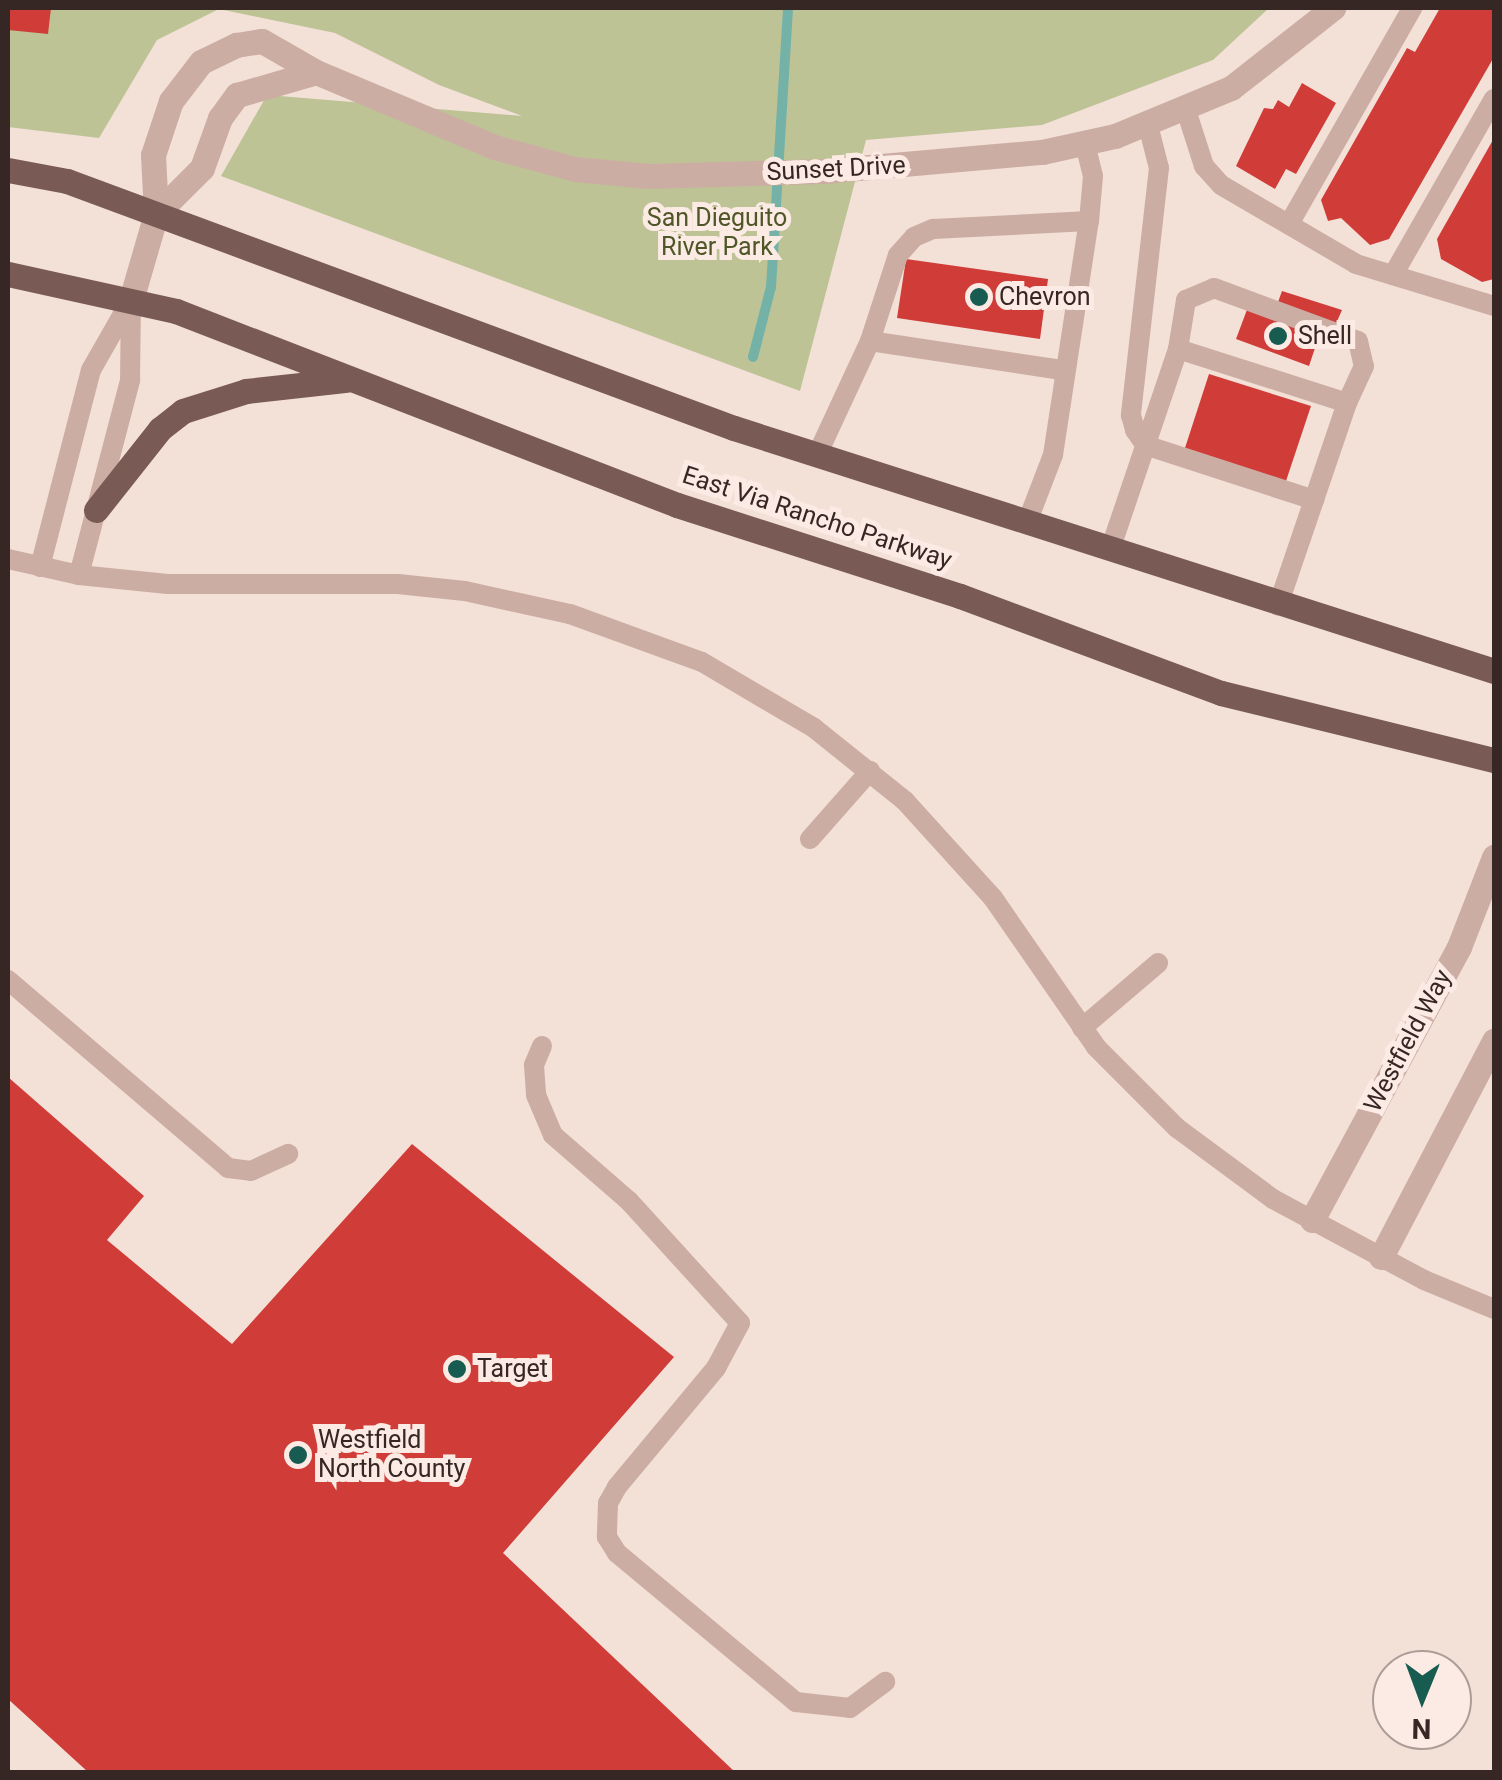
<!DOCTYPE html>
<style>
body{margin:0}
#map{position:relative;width:1502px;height:1780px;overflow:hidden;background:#f3e0d7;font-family:Roboto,sans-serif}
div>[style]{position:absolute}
.green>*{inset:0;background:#bec396}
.stream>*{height:10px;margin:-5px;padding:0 5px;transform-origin:5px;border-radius:5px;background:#74b2a8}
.building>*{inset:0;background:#d03d39}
.service>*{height:20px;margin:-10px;padding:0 10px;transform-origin:10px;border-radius:10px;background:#ccada3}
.minor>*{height:25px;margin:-12.5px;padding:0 12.5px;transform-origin:12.5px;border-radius:12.5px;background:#ccada3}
.primary>*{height:25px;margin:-12.5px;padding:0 12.5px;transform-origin:12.5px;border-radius:12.5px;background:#795a55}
.dots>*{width:28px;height:28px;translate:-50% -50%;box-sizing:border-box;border:5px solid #fbebe4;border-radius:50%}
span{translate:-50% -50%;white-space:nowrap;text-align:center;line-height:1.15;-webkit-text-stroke:10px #fbebe4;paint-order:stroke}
.street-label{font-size:25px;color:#362725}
.park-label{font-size:25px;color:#4f5627}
.poi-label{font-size:25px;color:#362725}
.left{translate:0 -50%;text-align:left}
.frame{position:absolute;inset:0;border:10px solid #362725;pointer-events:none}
.north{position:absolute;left:1372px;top:1650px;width:100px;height:100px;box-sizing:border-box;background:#fbebe4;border:2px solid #ac9d98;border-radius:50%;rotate:181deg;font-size:28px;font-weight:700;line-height:40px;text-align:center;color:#362725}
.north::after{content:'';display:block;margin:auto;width:35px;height:45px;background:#185b51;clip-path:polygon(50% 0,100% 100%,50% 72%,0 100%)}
</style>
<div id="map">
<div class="green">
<i style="clip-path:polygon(8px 8px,1269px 8px,1213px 60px,1042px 125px,866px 140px,800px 391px,221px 176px,267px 95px,522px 116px,439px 85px,335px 33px,219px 9px,157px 40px,99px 138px,8px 127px)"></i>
</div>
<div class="stream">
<i style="left:753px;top:357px;width:72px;rotate:-75.6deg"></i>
<i style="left:771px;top:287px;width:280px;rotate:-86.5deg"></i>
</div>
<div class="building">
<i style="clip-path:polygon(8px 8px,51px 8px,48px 34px,8px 30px)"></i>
<i style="clip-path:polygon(1440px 8px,1494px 8px,1494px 57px,1389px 239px,1370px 245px,1341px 218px,1328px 221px,1321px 200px,1407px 48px,1415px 52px)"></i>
<i style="clip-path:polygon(1302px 83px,1336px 103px,1296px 174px,1286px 169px,1275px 189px,1236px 166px,1264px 108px,1273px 109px,1278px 100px,1289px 107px)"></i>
<i style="clip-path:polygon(1494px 138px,1494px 279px,1482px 282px,1441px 259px,1437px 239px)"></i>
<i style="clip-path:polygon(906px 259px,1048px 279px,1040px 339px,897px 318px)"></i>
<i style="clip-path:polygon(1282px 291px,1342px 310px,1331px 335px,1320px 333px,1309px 366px,1236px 339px,1248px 307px,1273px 316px)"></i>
<i style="clip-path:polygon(1209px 374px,1311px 406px,1285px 484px,1184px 451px)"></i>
<i style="clip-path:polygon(8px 1077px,144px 1196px,107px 1240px,232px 1344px,412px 1144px,674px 1357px,503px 1553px,735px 1772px,88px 1772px,8px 1699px)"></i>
</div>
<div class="service">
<i style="left:1186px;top:110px;width:59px;rotate:72.2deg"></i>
<i style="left:1204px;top:166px;width:25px;rotate:48deg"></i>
<i style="left:1221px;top:185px;width:156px;rotate:30.3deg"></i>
<i style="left:1356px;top:264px;width:144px;rotate:16.9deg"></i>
<i style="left:1148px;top:125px;width:44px;rotate:75.7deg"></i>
<i style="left:1159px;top:168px;width:249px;rotate:96.5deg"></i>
<i style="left:1131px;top:415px;width:16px;rotate:75deg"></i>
<i style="left:1135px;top:430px;width:18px;rotate:56deg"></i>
<i style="left:1145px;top:445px;width:178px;rotate:18deg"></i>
<i style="left:1289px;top:224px;width:249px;rotate:-60.3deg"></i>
<i style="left:1393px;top:275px;width:203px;rotate:-60.2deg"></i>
<i style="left:870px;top:341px;width:90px;rotate:-72deg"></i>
<i style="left:898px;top:255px;width:24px;rotate:-48deg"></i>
<i style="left:914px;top:237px;width:21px;rotate:-23deg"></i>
<i style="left:933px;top:229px;width:156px;rotate:-2.9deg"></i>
<i style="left:1178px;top:349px;width:50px;rotate:-80.7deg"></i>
<i style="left:1186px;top:300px;width:30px;rotate:-23deg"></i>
<i style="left:1214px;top:288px;width:153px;rotate:20.2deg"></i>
<i style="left:1358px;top:341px;width:26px;rotate:77deg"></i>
<i style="left:1364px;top:366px;width:41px;rotate:114.7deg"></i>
<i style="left:818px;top:453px;width:123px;rotate:-65.1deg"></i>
<i style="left:870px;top:341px;width:194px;rotate:8.6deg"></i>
<i style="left:1028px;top:520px;width:70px;rotate:-69deg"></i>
<i style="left:1053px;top:455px;width:237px;rotate:-81.3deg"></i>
<i style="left:1089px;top:221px;width:45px;rotate:-84.9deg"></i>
<i style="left:1093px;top:176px;width:33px;rotate:-104deg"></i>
<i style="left:1110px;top:550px;width:212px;rotate:-71.3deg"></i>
<i style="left:1178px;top:349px;width:177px;rotate:17.7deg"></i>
<i style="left:1347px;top:403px;width:214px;rotate:108.8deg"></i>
<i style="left:8px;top:559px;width:73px;rotate:12.7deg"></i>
<i style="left:79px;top:575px;width:89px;rotate:5.8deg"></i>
<i style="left:168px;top:584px;width:230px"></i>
<i style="left:398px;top:584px;width:67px;rotate:6deg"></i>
<i style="left:465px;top:591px;width:107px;rotate:12.4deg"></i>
<i style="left:570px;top:614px;width:140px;rotate:20deg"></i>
<i style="left:702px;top:662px;width:130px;rotate:30.5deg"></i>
<i style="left:814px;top:728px;width:117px;rotate:38.7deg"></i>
<i style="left:905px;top:801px;width:131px;rotate:47.8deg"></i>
<i style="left:993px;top:898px;width:181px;rotate:55.3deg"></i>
<i style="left:1096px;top:1047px;width:115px;rotate:45deg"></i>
<i style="left:1177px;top:1128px;width:119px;rotate:36.5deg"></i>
<i style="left:1273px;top:1199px;width:171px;rotate:28.2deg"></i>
<i style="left:1424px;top:1280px;width:76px;rotate:22.5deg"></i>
<i style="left:40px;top:567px;width:203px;rotate:-75.5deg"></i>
<i style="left:91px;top:370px;width:81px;rotate:-60.3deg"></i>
<i style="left:79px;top:575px;width:202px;rotate:-75.3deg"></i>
<i style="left:130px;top:380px;width:78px;rotate:-89.3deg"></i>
<i style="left:810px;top:839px;width:91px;rotate:-48.6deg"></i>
<i style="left:8px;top:980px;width:289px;rotate:40.5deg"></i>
<i style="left:228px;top:1168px;width:23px;rotate:7deg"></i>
<i style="left:251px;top:1171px;width:41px;rotate:-24.7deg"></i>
<i style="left:1082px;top:1028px;width:100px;rotate:-40.5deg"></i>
<i style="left:542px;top:1046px;width:21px;rotate:113deg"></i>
<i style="left:534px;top:1065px;width:30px;rotate:86deg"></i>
<i style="left:536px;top:1095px;width:43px;rotate:67deg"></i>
<i style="left:553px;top:1135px;width:101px;rotate:41deg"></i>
<i style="left:629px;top:1201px;width:165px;rotate:47.7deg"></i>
<i style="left:740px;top:1323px;width:51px;rotate:118.1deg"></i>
<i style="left:716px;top:1368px;width:155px;rotate:129.8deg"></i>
<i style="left:617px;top:1487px;width:18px;rotate:119deg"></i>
<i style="left:608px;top:1503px;width:34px;rotate:92deg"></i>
<i style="left:607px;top:1537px;width:19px;rotate:58deg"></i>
<i style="left:617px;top:1553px;width:233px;rotate:39.8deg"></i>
<i style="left:796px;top:1702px;width:54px;rotate:6.3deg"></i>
<i style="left:850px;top:1708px;width:44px;rotate:-36.6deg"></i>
</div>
<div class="minor">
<i style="left:156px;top:214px;width:65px;rotate:-45deg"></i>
<i style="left:202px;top:168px;width:53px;rotate:-70.2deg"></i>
<i style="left:220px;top:118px;width:29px;rotate:-54deg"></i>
<i style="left:237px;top:95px;width:82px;rotate:-16.2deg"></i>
<i style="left:131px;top:300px;width:90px;rotate:-73.8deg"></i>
<i style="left:156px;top:214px;width:59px;rotate:-92.9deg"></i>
<i style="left:153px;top:155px;width:57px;rotate:-71.6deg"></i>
<i style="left:171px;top:101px;width:49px;rotate:-52.4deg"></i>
<i style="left:201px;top:62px;width:39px;rotate:-26deg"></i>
<i style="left:236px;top:45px;width:26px;rotate:-9deg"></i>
<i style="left:262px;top:41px;width:62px;rotate:29.9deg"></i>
<i style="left:316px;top:72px;width:193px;rotate:22.8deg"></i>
<i style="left:494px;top:147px;width:84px;rotate:15.2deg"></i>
<i style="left:575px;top:169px;width:74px;rotate:5.4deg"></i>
<i style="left:649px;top:176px;width:175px;rotate:-1.6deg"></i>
<i style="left:824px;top:171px;width:219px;rotate:-5deg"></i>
<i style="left:1042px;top:152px;width:75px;rotate:-12.4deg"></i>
<i style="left:1115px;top:136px;width:126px;rotate:-22.5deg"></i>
<i style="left:1231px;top:88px;width:130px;rotate:-38.1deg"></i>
<i style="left:1312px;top:1220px;width:310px;rotate:-61.7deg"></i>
<i style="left:1459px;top:947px;width:97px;rotate:-68.7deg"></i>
<i style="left:1381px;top:1257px;width:244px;rotate:-62.4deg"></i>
</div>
<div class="primary">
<i style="left:8px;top:170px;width:60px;rotate:10.6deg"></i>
<i style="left:67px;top:181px;width:711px;rotate:20.32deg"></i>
<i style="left:734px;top:428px;width:798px;rotate:17.73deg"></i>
<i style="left:8px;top:274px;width:172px;rotate:12.4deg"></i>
<i style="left:176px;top:311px;width:537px;rotate:21.17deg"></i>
<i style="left:677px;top:505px;width:297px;rotate:17.8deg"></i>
<i style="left:960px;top:596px;width:278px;rotate:20.4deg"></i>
<i style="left:1221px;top:693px;width:281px;rotate:13.8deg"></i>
<i style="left:96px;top:510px;width:103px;rotate:-51.7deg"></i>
<i style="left:160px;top:429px;width:29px;rotate:-38deg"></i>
<i style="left:183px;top:411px;width:66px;rotate:-17.6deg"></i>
<i style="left:246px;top:391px;width:101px;rotate:-6.3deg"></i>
</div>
<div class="dots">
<i style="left:979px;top:297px;background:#185b51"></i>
<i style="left:1278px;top:336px;background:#185b51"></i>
<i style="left:457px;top:1369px;background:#185b51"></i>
<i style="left:298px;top:1455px;background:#185b51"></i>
</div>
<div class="street-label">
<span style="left:836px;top:169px;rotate:-3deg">Sunset Drive</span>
<span style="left:817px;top:518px;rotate:18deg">East Via Rancho Parkway</span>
<span style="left:1408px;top:1041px;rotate:-62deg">Westfield Way</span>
</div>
<div class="park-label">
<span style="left:717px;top:233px">San Dieguito<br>River Park</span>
</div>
<div class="poi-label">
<span class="left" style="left:999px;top:297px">Chevron</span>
<span class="left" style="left:1298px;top:336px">Shell</span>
<span class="left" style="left:477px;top:1369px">Target</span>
<span class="left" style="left:318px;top:1455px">Westfield<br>North County</span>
</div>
<div class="frame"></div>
<div class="north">N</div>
</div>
